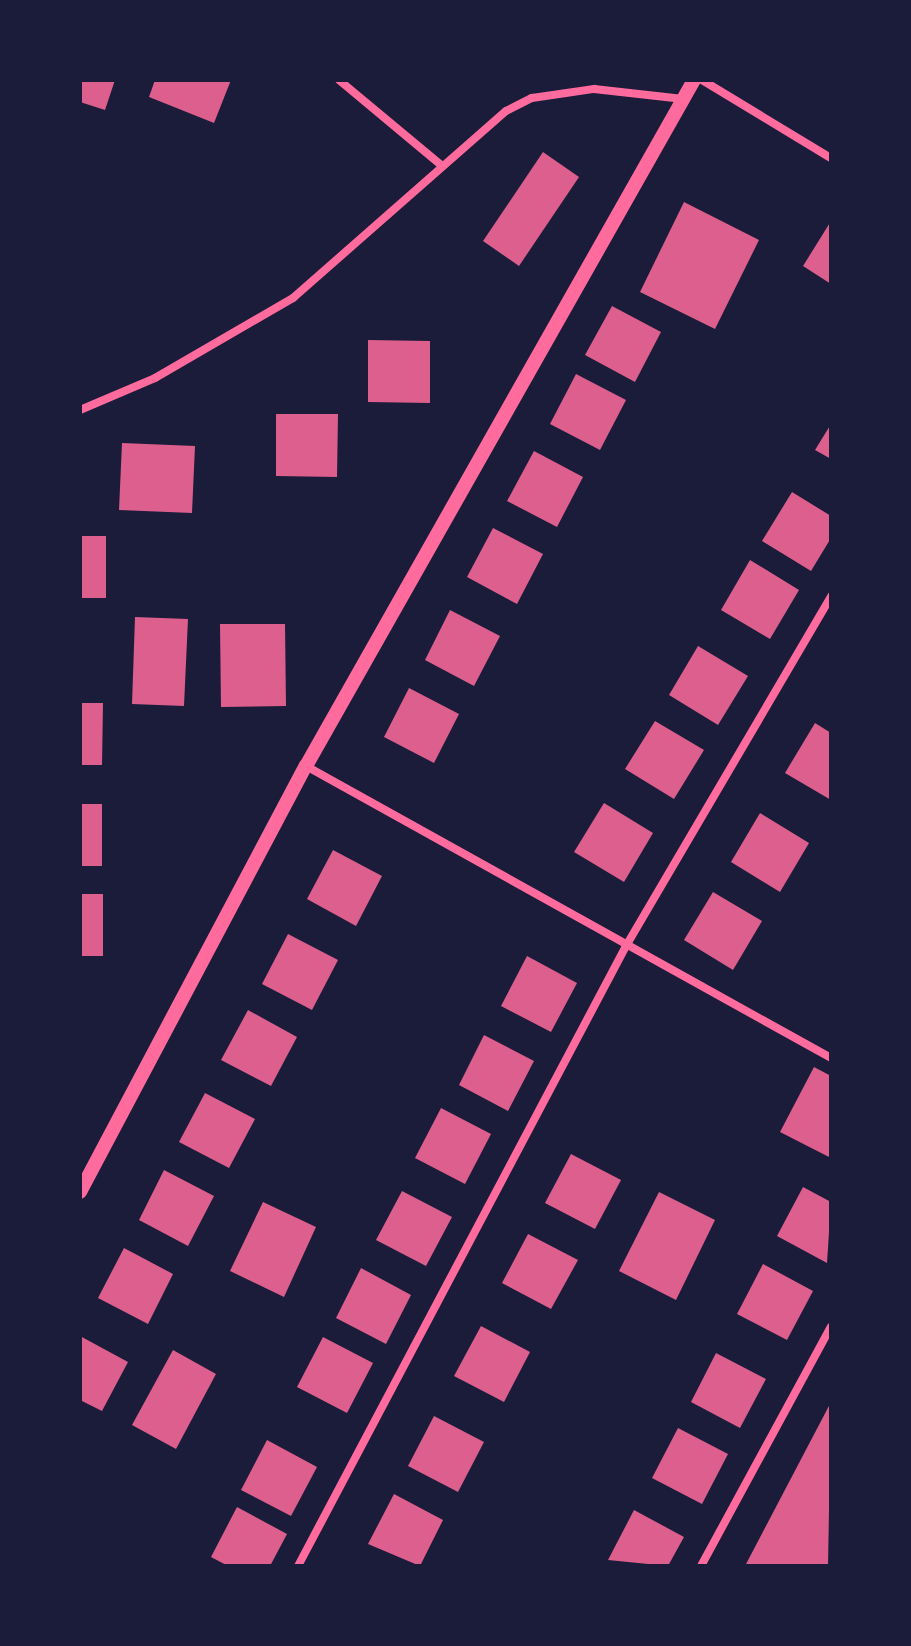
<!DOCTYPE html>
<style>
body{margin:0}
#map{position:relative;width:911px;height:1646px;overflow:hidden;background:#1b1b3a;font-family:Rubik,sans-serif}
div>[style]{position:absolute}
.building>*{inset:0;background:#dd5f8e}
.minor>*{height:8px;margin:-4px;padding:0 4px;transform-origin:4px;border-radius:4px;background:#ff6b9d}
.tertiary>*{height:14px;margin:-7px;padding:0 7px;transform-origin:7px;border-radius:7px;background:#ff6b9d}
span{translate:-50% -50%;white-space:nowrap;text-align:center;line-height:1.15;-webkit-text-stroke:6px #1b1b3a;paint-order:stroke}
.frame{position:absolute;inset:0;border:82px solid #1b1b3a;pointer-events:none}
</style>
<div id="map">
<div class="building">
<i style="clip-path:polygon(80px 80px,115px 80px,105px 110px,80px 102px)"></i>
<i style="clip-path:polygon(155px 80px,231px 80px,214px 123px,149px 97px)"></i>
<i style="clip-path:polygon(543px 152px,579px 177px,519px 266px,483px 241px)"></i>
<i style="clip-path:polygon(684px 202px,759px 240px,715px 329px,640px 292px)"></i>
<i style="clip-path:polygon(831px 221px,831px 284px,803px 266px)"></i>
<i style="clip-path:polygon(612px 306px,661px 332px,635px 382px,585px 355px)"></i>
<i style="clip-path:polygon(368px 340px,430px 341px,430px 403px,368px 402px)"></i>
<i style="clip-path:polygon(576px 374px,626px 400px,600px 450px,550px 424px)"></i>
<i style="clip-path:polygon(276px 414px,338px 414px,337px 477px,276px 476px)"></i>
<i style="clip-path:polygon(831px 424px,831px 459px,815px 450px)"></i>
<i style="clip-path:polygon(122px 443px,195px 446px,192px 513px,119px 510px)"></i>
<i style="clip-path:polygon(534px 451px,583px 477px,557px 527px,507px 501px)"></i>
<i style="clip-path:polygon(792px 492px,831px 516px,831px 538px,811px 571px,762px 541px)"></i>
<i style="clip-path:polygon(493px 528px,543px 554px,517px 604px,467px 577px)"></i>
<i style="clip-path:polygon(80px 536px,106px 536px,106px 598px,80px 598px)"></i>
<i style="clip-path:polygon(750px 560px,799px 590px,770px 639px,721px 610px)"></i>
<i style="clip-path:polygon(450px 610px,500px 636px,474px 686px,425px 660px)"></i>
<i style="clip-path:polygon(135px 617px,188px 619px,184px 706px,132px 704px)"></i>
<i style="clip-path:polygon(220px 624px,285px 624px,286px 706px,221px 707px)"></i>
<i style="clip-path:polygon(698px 646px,748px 676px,718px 725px,669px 695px)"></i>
<i style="clip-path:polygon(409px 688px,459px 714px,434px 763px,384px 737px)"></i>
<i style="clip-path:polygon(80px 703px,103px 703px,102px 765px,80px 765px)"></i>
<i style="clip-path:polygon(655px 721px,704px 750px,674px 799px,625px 769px)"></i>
<i style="clip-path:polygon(815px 723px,831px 733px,831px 800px,785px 773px)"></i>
<i style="clip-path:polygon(604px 803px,653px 833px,624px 882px,574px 852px)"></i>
<i style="clip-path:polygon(80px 804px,102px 804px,102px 866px,80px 866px)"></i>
<i style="clip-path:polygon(760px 813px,809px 843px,780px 892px,731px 862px)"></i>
<i style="clip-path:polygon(333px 850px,382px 876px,356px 926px,307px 899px)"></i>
<i style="clip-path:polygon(713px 892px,762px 921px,733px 970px,684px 940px)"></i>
<i style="clip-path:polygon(80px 894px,103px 894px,103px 956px,80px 956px)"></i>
<i style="clip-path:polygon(288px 934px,338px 960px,312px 1010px,262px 984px)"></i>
<i style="clip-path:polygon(527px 956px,577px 983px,551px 1032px,501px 1006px)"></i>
<i style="clip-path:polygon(248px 1010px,297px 1037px,271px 1086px,221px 1060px)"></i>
<i style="clip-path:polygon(484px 1035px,534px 1061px,508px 1111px,459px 1085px)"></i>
<i style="clip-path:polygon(814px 1067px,831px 1076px,831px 1158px,780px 1132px)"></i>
<i style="clip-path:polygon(205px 1093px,255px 1119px,229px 1168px,179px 1142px)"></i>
<i style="clip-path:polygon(441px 1108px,491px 1134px,465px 1184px,415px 1158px)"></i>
<i style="clip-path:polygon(571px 1154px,621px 1180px,595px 1229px,545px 1203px)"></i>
<i style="clip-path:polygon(164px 1170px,214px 1196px,188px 1246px,139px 1220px)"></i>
<i style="clip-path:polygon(803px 1187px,831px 1202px,827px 1263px,777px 1236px)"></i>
<i style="clip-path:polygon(402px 1191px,452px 1217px,426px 1266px,376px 1240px)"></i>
<i style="clip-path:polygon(659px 1192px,715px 1220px,676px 1300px,619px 1271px)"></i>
<i style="clip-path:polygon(263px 1202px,316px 1227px,284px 1297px,230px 1271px)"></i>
<i style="clip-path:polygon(528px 1234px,578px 1260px,551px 1309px,502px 1283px)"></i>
<i style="clip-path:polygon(124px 1248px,173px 1274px,148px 1324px,98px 1298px)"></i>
<i style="clip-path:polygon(763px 1264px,813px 1291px,787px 1340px,737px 1314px)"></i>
<i style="clip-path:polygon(361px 1268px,411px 1295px,386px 1344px,336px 1318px)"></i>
<i style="clip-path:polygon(481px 1326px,530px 1352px,504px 1402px,454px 1376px)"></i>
<i style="clip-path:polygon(80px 1336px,128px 1362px,102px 1411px,80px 1400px)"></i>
<i style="clip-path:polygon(323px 1337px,373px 1363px,347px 1413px,297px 1387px)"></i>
<i style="clip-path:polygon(173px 1350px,216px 1374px,176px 1449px,132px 1425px)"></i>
<i style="clip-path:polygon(716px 1353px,766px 1379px,740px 1428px,691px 1402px)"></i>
<i style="clip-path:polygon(831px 1402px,828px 1566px,745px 1566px)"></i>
<i style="clip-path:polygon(434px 1416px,484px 1442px,458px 1492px,408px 1466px)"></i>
<i style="clip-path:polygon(678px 1428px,728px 1454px,702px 1504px,652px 1478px)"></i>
<i style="clip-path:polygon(267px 1440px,317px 1467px,291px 1516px,241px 1490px)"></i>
<i style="clip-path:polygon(394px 1494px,443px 1520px,420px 1566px,368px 1544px)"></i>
<i style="clip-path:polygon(237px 1507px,287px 1534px,270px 1566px,228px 1566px,211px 1557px)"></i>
<i style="clip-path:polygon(634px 1510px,684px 1537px,668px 1566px,608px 1560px)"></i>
</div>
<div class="minor">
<i style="left:339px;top:80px;width:133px;rotate:39.8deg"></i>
<i style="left:702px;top:80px;width:151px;rotate:31.2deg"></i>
<i style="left:80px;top:410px;width:82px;rotate:-23.1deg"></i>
<i style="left:155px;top:378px;width:160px;rotate:-30.1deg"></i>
<i style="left:293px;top:298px;width:283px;rotate:-41.3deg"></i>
<i style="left:506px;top:111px;width:29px;rotate:-27deg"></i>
<i style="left:532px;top:98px;width:63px;rotate:-8.3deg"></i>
<i style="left:594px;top:89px;width:90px;rotate:6.4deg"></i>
<i style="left:306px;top:766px;width:601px;rotate:29.08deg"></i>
<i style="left:298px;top:1566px;width:701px;rotate:-62.12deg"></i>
<i style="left:626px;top:946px;width:406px;rotate:-59.6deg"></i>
<i style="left:701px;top:1566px;width:272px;rotate:-61.5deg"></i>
</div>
<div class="tertiary">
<i style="left:80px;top:1192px;width:482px;rotate:-62.1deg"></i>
<i style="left:306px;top:766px;width:788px;rotate:-60.51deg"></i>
</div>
<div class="frame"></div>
</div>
